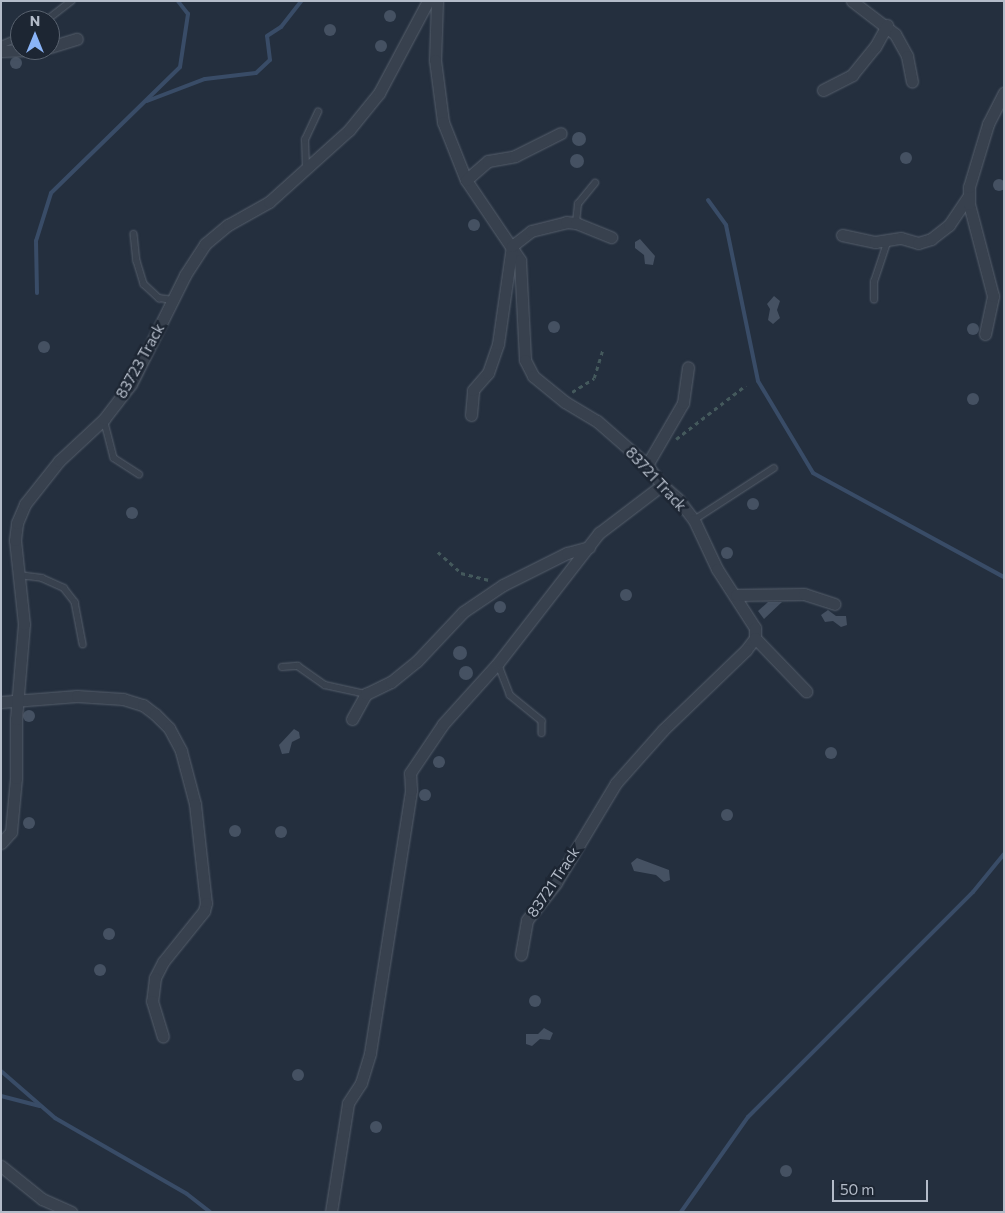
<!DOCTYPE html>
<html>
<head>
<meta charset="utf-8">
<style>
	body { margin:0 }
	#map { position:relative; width:1005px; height:1213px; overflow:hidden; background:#242f3e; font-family:Commissioner,sans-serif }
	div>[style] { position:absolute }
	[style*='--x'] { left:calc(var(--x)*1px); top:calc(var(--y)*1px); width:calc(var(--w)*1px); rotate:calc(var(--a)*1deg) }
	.stream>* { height:4px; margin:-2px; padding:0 2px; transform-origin:2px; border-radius:2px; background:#394c67 }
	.building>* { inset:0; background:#455162 }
	.round { border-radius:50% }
	.path>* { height:2.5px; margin-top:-1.25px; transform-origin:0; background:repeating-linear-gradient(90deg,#44595c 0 4px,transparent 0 8px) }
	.roads { filter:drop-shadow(0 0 1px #565f6c) drop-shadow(0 0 1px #565f6c) }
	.service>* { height:5.5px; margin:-2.75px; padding:0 2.75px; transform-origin:2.75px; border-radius:2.75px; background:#38414e }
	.minor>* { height:11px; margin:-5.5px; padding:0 5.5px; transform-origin:5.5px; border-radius:5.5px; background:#38414e }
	span { translate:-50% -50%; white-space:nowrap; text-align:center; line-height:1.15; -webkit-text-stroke:5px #1d2633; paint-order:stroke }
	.street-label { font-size:15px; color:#b4bcc9 }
	.frame { position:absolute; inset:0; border:2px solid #b4bcc9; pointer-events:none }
	.north { position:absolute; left:10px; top:10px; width:50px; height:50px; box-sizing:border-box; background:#1d2633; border:1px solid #59626f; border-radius:50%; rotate:0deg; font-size:14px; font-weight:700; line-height:20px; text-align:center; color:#b4bcc9 }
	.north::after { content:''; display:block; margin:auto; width:18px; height:22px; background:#8ab4f8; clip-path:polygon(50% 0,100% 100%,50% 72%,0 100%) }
	.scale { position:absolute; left:832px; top:1180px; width:96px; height:22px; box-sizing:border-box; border:2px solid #b4bcc9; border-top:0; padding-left:6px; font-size:15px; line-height:18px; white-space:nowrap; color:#b4bcc9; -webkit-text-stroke:4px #1d2633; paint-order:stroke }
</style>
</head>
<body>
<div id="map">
	<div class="stream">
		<div style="--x:147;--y:101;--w:62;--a:-20.8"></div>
		<div style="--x:205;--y:79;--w:51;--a:-6.7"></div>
		<div style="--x:256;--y:73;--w:19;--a:-43"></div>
		<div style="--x:270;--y:60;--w:24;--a:-97"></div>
		<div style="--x:267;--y:36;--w:17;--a:-33"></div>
		<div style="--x:281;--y:27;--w:33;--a:-52"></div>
		<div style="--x:708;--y:200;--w:31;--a:54"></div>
		<div style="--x:726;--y:225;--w:159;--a:78.4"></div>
		<div style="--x:758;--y:381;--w:107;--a:59.1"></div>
		<div style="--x:813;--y:473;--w:217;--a:28.6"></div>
		<div style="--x:37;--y:293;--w:52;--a:-91.1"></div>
		<div style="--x:36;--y:241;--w:50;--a:-72.6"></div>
		<div style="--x:51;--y:193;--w:180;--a:-44.3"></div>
		<div style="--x:180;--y:67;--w:54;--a:-81.4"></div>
		<div style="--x:188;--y:14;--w:16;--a:-128"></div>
		<div style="--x:1;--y:1071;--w:72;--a:41"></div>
		<div style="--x:55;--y:1118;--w:152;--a:29.9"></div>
		<div style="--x:187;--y:1194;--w:29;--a:38"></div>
		<div style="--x:1;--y:1096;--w:40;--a:14.4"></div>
		<div style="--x:681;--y:1212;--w:116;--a:-54.8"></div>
		<div style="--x:748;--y:1117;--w:318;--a:-45"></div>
		<div style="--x:973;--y:892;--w:49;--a:-50.8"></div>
	</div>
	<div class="building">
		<div class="round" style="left:384px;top:10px;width:12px;height:12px"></div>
		<div class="round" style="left:324px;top:24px;width:12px;height:12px"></div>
		<div class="round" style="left:375px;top:40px;width:12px;height:12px"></div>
		<div class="round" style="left:10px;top:57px;width:12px;height:12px"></div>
		<div class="round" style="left:572px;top:132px;width:14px;height:14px"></div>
		<div class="round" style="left:900px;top:152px;width:12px;height:12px"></div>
		<div class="round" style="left:570px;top:154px;width:14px;height:14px"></div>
		<div class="round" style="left:993px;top:179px;width:12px;height:12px"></div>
		<div class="round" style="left:468px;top:219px;width:12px;height:12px"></div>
		<div style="clip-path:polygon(640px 239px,655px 256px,653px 265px,645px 264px,644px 255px,635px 248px,635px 242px)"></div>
		<div style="clip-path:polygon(774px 296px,780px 301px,777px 310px,780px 318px,773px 324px,768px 320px,770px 309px,767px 304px)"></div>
		<div class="round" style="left:548px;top:321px;width:12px;height:12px"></div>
		<div class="round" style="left:967px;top:323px;width:12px;height:12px"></div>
		<div class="round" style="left:38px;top:341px;width:12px;height:12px"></div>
		<div class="round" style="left:967px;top:393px;width:12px;height:12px"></div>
		<div class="round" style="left:747px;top:498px;width:12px;height:12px"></div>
		<div class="round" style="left:126px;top:507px;width:12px;height:12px"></div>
		<div class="round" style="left:721px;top:547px;width:12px;height:12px"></div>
		<div class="round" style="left:620px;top:589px;width:12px;height:12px"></div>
		<div class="round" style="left:494px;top:601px;width:12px;height:12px"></div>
		<div style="clip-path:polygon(768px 602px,782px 602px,764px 619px,758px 611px)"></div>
		<div style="clip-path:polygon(828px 610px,836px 616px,846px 616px,847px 625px,841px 627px,833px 621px,825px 622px,821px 615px)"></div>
		<div class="round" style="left:453px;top:646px;width:14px;height:14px"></div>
		<div class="round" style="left:459px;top:666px;width:14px;height:14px"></div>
		<div class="round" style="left:23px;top:710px;width:12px;height:12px"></div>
		<div style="clip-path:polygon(294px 729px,299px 732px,300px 738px,292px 742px,289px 753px,282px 754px,279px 745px)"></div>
		<div class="round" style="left:825px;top:747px;width:12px;height:12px"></div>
		<div class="round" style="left:433px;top:756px;width:12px;height:12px"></div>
		<div class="round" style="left:419px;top:789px;width:12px;height:12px"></div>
		<div class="round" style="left:721px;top:809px;width:12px;height:12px"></div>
		<div class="round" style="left:23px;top:817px;width:12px;height:12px"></div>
		<div class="round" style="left:229px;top:825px;width:12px;height:12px"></div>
		<div class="round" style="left:275px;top:826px;width:12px;height:12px"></div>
		<div style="clip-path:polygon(637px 858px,669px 870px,670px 880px,664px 882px,656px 875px,634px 871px,631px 863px)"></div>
		<div class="round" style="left:103px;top:928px;width:12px;height:12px"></div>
		<div class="round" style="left:94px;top:964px;width:12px;height:12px"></div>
		<div class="round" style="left:529px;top:995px;width:12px;height:12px"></div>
		<div style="clip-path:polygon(544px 1028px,553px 1033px,550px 1040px,540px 1039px,532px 1046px,526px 1044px,526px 1034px,538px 1034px)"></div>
		<div class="round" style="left:292px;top:1069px;width:12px;height:12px"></div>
		<div class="round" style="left:370px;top:1121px;width:12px;height:12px"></div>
		<div class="round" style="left:780px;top:1165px;width:12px;height:12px"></div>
	</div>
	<div class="path">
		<div style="--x:572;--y:392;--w:26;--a:-32"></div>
		<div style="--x:594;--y:378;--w:31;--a:-73"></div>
		<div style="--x:676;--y:439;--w:88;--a:-37.6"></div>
		<div style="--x:438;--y:552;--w:31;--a:42"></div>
		<div style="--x:461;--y:573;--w:29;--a:14"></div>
	</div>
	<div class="roads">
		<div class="service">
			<div style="--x:47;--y:20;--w:31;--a:-38"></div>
			<div style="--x:1;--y:45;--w:21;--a:-23"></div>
			<div style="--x:306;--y:168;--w:28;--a:-92"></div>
			<div style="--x:305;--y:140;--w:31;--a:-65"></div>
			<div style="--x:576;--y:223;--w:19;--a:-84"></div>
			<div style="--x:578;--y:204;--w:27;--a:-51"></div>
			<div style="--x:134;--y:234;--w:27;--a:84"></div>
			<div style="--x:137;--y:261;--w:24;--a:73"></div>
			<div style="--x:144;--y:284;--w:21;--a:43"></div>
			<div style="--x:159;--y:298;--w:14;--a:8"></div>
			<div style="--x:874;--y:300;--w:18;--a:-90"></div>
			<div style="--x:874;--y:282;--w:44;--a:-71.6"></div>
			<div style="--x:104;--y:419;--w:40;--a:75.6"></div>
			<div style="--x:114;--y:458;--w:30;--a:33"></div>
			<div style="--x:694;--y:520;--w:95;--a:-33"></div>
			<div style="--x:19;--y:575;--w:23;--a:7"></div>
			<div style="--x:42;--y:578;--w:24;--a:24"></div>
			<div style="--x:64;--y:588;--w:18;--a:52"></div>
			<div style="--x:75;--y:602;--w:43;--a:79.2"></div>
			<div style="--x:498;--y:663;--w:34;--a:69"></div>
			<div style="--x:510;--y:695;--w:41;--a:39.1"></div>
			<div style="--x:542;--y:721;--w:12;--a:90"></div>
			<div style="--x:282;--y:667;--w:16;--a:-4"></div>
			<div style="--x:298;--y:666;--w:33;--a:35"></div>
			<div style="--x:325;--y:685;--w:42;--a:12.4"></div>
		</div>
		<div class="minor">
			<div style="--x:437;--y:1;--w:59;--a:91.9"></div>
			<div style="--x:435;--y:60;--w:63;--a:82.6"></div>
			<div style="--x:443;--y:122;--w:62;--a:68.4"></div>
			<div style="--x:466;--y:180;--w:97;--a:56"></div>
			<div style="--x:520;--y:260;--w:100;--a:87.1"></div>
			<div style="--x:525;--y:360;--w:18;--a:63"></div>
			<div style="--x:533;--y:376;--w:41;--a:39.1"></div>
			<div style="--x:565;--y:402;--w:37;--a:31"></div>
			<div style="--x:597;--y:421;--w:67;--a:41.3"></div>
			<div style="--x:647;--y:465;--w:25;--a:53"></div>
			<div style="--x:662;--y:485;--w:21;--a:41"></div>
			<div style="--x:678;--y:499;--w:26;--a:53"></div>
			<div style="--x:694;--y:520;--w:54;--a:64.9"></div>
			<div style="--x:717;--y:569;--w:70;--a:57.2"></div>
			<div style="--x:755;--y:628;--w:10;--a:90"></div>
			<div style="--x:755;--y:638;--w:15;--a:127"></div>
			<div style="--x:746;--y:650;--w:115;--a:136.1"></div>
			<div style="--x:663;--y:730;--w:71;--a:131.6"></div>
			<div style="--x:616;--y:783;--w:117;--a:121"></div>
			<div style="--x:556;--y:883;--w:47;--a:128.1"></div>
			<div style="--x:527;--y:920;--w:35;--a:100"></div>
			<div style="--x:852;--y:1;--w:54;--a:37.5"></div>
			<div style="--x:895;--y:34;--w:25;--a:61"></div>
			<div style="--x:907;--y:56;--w:26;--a:79"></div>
			<div style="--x:50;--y:47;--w:28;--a:-17"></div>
			<div style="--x:1;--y:51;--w:35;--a:-2"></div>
			<div style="--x:823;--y:90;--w:33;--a:-27"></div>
			<div style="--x:852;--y:75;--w:36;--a:-51"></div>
			<div style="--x:875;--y:47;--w:25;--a:-61"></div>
			<div style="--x:466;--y:180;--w:29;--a:-41"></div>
			<div style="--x:488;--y:161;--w:27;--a:-10"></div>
			<div style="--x:515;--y:156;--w:51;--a:-26.6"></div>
			<div style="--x:842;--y:235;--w:34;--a:12"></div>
			<div style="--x:875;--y:242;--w:26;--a:-9"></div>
			<div style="--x:901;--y:238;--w:18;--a:16"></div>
			<div style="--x:918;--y:243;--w:14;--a:-17"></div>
			<div style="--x:931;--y:239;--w:23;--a:-38"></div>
			<div style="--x:949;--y:225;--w:34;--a:-56"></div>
			<div style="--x:985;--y:334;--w:39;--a:-78"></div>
			<div style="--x:993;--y:296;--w:95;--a:-104.6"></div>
			<div style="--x:969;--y:204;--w:17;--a:-90"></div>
			<div style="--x:969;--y:187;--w:66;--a:-73.2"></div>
			<div style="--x:988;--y:124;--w:35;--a:-63"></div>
			<div style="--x:471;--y:415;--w:25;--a:-85"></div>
			<div style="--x:473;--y:390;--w:23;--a:-49"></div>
			<div style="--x:488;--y:373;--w:31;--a:-71"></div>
			<div style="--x:498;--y:344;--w:99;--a:-81.9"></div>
			<div style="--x:512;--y:246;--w:24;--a:-38"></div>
			<div style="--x:531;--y:231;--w:36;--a:-14"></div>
			<div style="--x:566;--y:222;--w:10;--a:6"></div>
			<div style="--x:576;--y:223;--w:38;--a:22"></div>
			<div style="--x:647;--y:465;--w:72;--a:-59.9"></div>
			<div style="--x:683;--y:403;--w:36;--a:-82"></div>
			<div style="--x:736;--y:595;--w:68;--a:-0.8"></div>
			<div style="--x:804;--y:594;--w:32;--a:18"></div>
			<div style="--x:755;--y:638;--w:74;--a:46.1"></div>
			<div style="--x:1;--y:702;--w:76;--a:-4.5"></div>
			<div style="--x:77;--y:696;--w:46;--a:3.7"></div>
			<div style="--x:123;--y:699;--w:21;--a:17"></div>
			<div style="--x:143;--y:705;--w:15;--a:37"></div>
			<div style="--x:155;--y:714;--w:20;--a:45"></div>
			<div style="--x:169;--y:728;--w:26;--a:62"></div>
			<div style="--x:181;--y:751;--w:55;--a:75.2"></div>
			<div style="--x:195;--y:804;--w:100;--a:83.7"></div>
			<div style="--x:206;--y:903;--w:8;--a:104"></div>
			<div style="--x:204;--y:911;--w:65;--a:128.8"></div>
			<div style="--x:163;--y:962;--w:18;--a:117"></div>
			<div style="--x:155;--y:978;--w:23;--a:97"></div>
			<div style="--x:152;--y:1001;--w:37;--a:73"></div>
			<div style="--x:352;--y:719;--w:29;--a:-61"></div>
			<div style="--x:366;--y:694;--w:28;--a:-26"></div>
			<div style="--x:391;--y:682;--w:33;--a:-39"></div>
			<div style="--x:417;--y:661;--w:67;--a:-46.8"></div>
			<div style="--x:463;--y:612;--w:48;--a:-34"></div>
			<div style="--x:503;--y:585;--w:72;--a:-26.6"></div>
			<div style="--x:567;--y:553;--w:23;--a:-15"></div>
			<div style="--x:1;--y:843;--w:15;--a:-48"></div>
			<div style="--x:11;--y:832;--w:54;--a:-84.7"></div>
			<div style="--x:16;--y:778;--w:59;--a:-90"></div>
			<div style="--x:16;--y:719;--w:95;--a:-85.2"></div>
			<div style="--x:24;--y:624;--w:84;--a:-96.1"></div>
			<div style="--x:15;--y:540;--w:17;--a:-83"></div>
			<div style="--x:17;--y:523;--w:21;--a:-67"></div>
			<div style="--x:25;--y:504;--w:55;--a:-51.7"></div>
			<div style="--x:59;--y:461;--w:62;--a:-43"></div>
			<div style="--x:104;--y:419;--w:44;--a:-52.4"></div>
			<div style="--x:131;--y:384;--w:122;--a:-63.6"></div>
			<div style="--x:185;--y:275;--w:37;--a:-57"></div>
			<div style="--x:205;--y:244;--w:30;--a:-40"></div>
			<div style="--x:228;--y:225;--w:47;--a:-29.3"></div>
			<div style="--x:269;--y:202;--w:108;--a:-42"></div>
			<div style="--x:349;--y:130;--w:48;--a:-51"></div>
			<div style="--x:379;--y:93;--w:104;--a:-62"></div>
			<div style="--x:1;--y:1166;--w:53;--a:38.8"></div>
			<div style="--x:42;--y:1199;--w:32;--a:24"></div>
			<div style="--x:331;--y:1212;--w:110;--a:-81.1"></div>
			<div style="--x:348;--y:1103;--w:24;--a:-57"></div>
			<div style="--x:361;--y:1083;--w:31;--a:-73"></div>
			<div style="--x:370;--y:1053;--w:266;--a:-81.1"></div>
			<div style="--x:411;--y:790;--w:17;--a:-93"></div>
			<div style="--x:410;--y:773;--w:59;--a:-56"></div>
			<div style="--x:443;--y:724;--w:82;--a:-48"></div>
			<div style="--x:498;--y:663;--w:165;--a:-52.2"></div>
			<div style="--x:599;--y:533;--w:79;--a:-37.3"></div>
		</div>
	</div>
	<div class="street-label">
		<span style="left:140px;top:361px;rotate:-61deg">83723 Track</span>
		<span style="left:656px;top:479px;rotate:47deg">83721 Track</span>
		<span style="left:553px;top:882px;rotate:-56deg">83721 Track</span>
	</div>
	<div class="frame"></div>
	<div class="north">N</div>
	<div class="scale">50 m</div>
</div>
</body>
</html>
